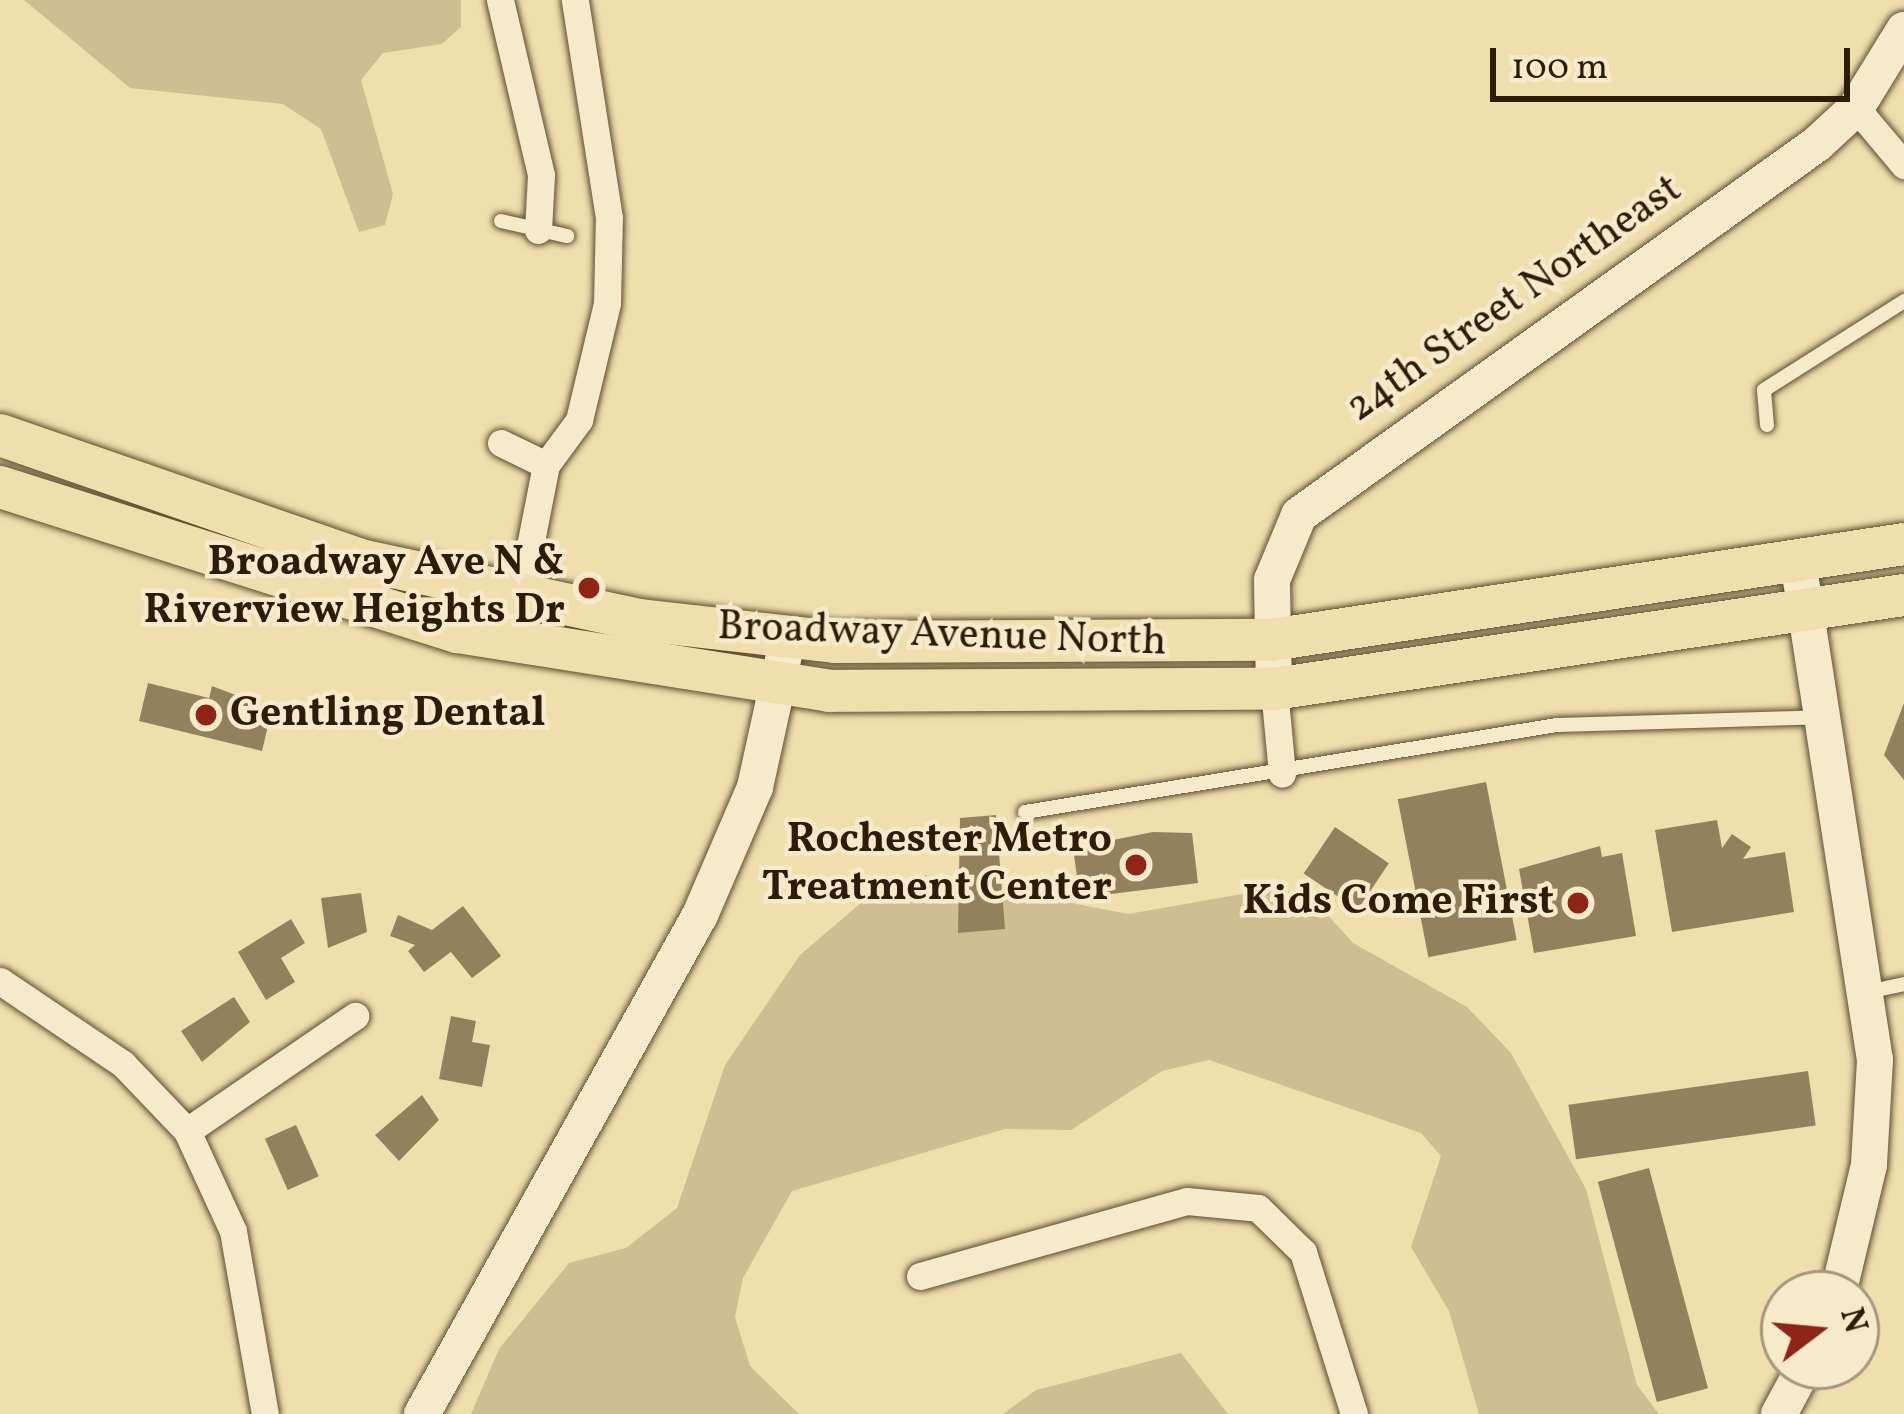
<!DOCTYPE html>
<html>
<head>
<meta charset="utf-8">
<style>
	body { margin:0 }
	#map { position:relative; width:1904px; height:1414px; overflow:hidden; background:#f0dfad; font-family:Vollkorn,serif }
	div>[style] { position:absolute }
	[style*='--x'] { left:calc(var(--x)*1px); top:calc(var(--y)*1px); width:calc(var(--w)*1px); rotate:calc(var(--a)*1deg) }
	.green>* { inset:0; background:#cfbe91 }
	.building>* { inset:0; background:#93815e; transform-origin:0 0 }
	.roads { filter:drop-shadow(0 0 3px #5f4d31) drop-shadow(0 0 3px #5f4d31) }
	.lane>* { height:14px; margin:-7px; padding:0 7px; transform-origin:7px; border-radius:7px; background:#f5eaca }
	.street>* { height:27px; margin:-13.5px; padding:0 13.5px; transform-origin:13.5px; border-radius:13.5px; background:#f5eaca }
	.secondary>* { height:36px; margin:-18px; padding:0 18px; transform-origin:18px; border-radius:18px; background:#f5eaca }
	.primary>* { height:42px; margin:-21px; padding:0 21px; transform-origin:21px; border-radius:21px; background:#f0dfad }
	.dots>* { width:33px; height:33px; translate:-50% -50%; box-sizing:border-box; border:6px solid #f5eaca; border-radius:50% }
	span { translate:-50% -50%; white-space:nowrap; text-align:center; line-height:1.15; -webkit-text-stroke:9px #f5eaca; paint-order:stroke }
	.street-label { font-size:42px; color:#2f1c08 }
	.poi-label { font-size:42px; color:#2f1c08; font-weight:700 }
	.right { translate:-100% -50%; text-align:right }
	.left { translate:0 -50%; text-align:left }
	.north { position:absolute; left:1760px; top:1270px; width:120px; height:120px; box-sizing:border-box; background:#f5eaca; border:3px solid #a6987c; border-radius:50%; rotate:74deg; font-size:33px; font-weight:700; line-height:48px; text-align:center; color:#2f1c08 }
	.north::after { content:''; display:block; margin:auto; width:42px; height:54px; background:#8f2418; clip-path:polygon(50% 0,100% 100%,50% 72%,0 100%) }
	.scale { position:absolute; left:1490px; top:48px; width:360px; height:54px; box-sizing:border-box; border:6px solid #2f1c08; border-top:0; padding-left:15px; font-size:36px; line-height:42px; white-space:nowrap; color:#2f1c08; -webkit-text-stroke:9px #f5eaca; paint-order:stroke }
</style>
</head>
<body>
<div id="map">
	<div class="green">
		<div style="clip-path:polygon(24px 0,461px 0,461px 27px,442px 44px,383px 53px,361px 80px,393px 194px,385px 225px,359px 232px,321px 129px,283px 104px,130px 88px)"></div>
		<div style="clip-path:polygon(927px 875px,1128px 914px,1276px 888px,1315px 901px,1353px 943px,1467px 1007px,1511px 1053px,1586px 1189px,1637px 1385px,1659px 1414px,1479px 1414px,1449px 1311px,1411px 1247px,1441px 1156px,1421px 1133px,1209px 1060px,1162px 1071px,1071px 1130px,1005px 1129px,792px 1191px,743px 1278px,735px 1317px,750px 1366px,799px 1414px,471px 1414px,499px 1349px,569px 1263px,626px 1248px,677px 1208px,725px 1065px,800px 955px,882px 885px)"></div>
		<div style="clip-path:polygon(1181px 1353px,1228px 1414px,1003px 1414px,1036px 1390px)"></div>
	</div>
	<div class="building">
		<div style="clip-path:polygon(148px 683px,209px 698px,212px 686px,272px 709px,262px 751px,139px 721px)"></div>
		<div style="clip-path:polygon(1904px 703px,1904px 780px,1884px 755px)"></div>
		<div style="left:1486px;top:782px;width:161px;height:90px;rotate:79deg"></div>
		<div style="clip-path:polygon(996px 815px,1005px 929px,958px 933px,960px 818px)"></div>
		<div style="clip-path:polygon(1717px 820px,1722px 848px,1732px 834px,1751px 847px,1743px 859px,1785px 852px,1794px 912px,1672px 932px,1655px 830px)"></div>
		<div style="left:1335px;top:827px;width:65px;height:56px;rotate:34deg"></div>
		<div style="clip-path:polygon(1153px 832px,1192px 833px,1198px 883px,1080px 898px,1073px 848px)"></div>
		<div style="clip-path:polygon(1600px 846px,1602px 857px,1622px 853px,1636px 936px,1534px 953px,1519px 869px)"></div>
		<div style="clip-path:polygon(361px 893px,367px 932px,328px 948px,321px 898px)"></div>
		<div style="clip-path:polygon(463px 906px,501px 956px,472px 978px,451px 952px,424px 972px,408px 951px,415px 945px,390px 936px,398px 915px,432px 930px)"></div>
		<div style="clip-path:polygon(291px 919px,305px 943px,281px 958px,295px 982px,266px 1000px,238px 952px)"></div>
		<div style="clip-path:polygon(234px 997px,250px 1022px,202px 1062px,181px 1031px)"></div>
		<div style="clip-path:polygon(451px 1016px,476px 1021px,472px 1042px,490px 1045px,482px 1087px,439px 1079px)"></div>
		<div style="left:1808px;top:1071px;width:55px;height:242px;rotate:82deg"></div>
		<div style="clip-path:polygon(422px 1095px,439px 1120px,399px 1161px,375px 1135px)"></div>
		<div style="left:296px;top:1125px;width:56px;height:34px;rotate:66deg"></div>
		<div style="left:1649px;top:1168px;width:228px;height:53px;rotate:75deg"></div>
	</div>
	<div class="roads">
		<div class="lane">
			<div style="--x:501;--y:221;--w:68;--a:12.8"></div>
			<div style="--x:1767;--y:425;--w:35;--a:-95"></div>
			<div style="--x:1764;--y:390;--w:166;--a:-32.4"></div>
			<div style="--x:1025;--y:812;--w:539;--a:-9.29"></div>
			<div style="--x:1557;--y:725;--w:265;--a:-1.7"></div>
			<div style="--x:1867;--y:992;--w:38;--a:-12"></div>
		</div>
		<div class="street">
			<div style="--x:500;--y:0;--w:180;--a:76.8"></div>
			<div style="--x:541;--y:175;--w:55;--a:93.1"></div>
			<div style="--x:1856;--y:108;--w:75;--a:49.9"></div>
			<div style="--x:501;--y:443;--w:50;--a:26.1"></div>
			<div style="--x:511;--y:643;--w:181;--a:-78.9"></div>
			<div style="--x:546;--y:465;--w:56;--a:-53.7"></div>
			<div style="--x:579;--y:420;--w:120;--a:-76.5"></div>
			<div style="--x:607;--y:303;--w:85;--a:-88.7"></div>
			<div style="--x:609;--y:218;--w:221;--a:-98.9"></div>
			<div style="--x:1274;--y:689;--w:85;--a:84.6"></div>
			<div style="--x:0;--y:981;--w:148;--a:34"></div>
			<div style="--x:123;--y:1064;--w:93;--a:46.3"></div>
			<div style="--x:187;--y:1131;--w:110;--a:65.3"></div>
			<div style="--x:233;--y:1231;--w:186;--a:80.1"></div>
			<div style="--x:187;--y:1131;--w:204;--a:-34.4"></div>
			<div style="--x:920;--y:1276;--w:277;--a:-15.7"></div>
			<div style="--x:1187;--y:1201;--w:71;--a:5.6"></div>
			<div style="--x:1258;--y:1208;--w:63;--a:44.4"></div>
			<div style="--x:1303;--y:1252;--w:170;--a:72.5"></div>
		</div>
		<div class="secondary">
			<div style="--x:1798;--y:561;--w:505;--a:81.23"></div>
			<div style="--x:1875;--y:1060;--w:105;--a:93.3"></div>
			<div style="--x:1869;--y:1165;--w:133;--a:103.5"></div>
			<div style="--x:1274;--y:689;--w:109;--a:-91.1"></div>
			<div style="--x:1272;--y:580;--w:70;--a:-67.4"></div>
			<div style="--x:1299;--y:515;--w:637;--a:-35.61"></div>
			<div style="--x:1817;--y:144;--w:53;--a:-42.7"></div>
			<div style="--x:1856;--y:108;--w:92;--a:-58.4"></div>
			<div style="--x:422;--y:1414;--w:571;--a:-60.88"></div>
			<div style="--x:700;--y:915;--w:139;--a:-66.7"></div>
			<div style="--x:755;--y:787;--w:154;--a:-77.6"></div>
			<div style="--x:1779;--y:1414;--w:55;--a:-61.6"></div>
		</div>
		<div class="primary">
			<div style="--x:0;--y:435;--w:381;--a:19.1"></div>
			<div style="--x:360;--y:560;--w:286;--a:12.1"></div>
			<div style="--x:640;--y:620;--w:196;--a:6.4"></div>
			<div style="--x:835;--y:642;--w:436;--a:-0.3"></div>
			<div style="--x:1271;--y:640;--w:640;--a:-8.62"></div>
			<div style="--x:0;--y:487;--w:480;--a:17.6"></div>
			<div style="--x:458;--y:632;--w:376;--a:9"></div>
			<div style="--x:829;--y:691;--w:445;--a:-0.3"></div>
			<div style="--x:1274;--y:689;--w:637;--a:-8.49"></div>
		</div>
	</div>
	<div class="dots">
		<div style="left:589px;top:588px;background:#8f2418"></div>
		<div style="left:206px;top:715px;background:#8f2418"></div>
		<div style="left:1136px;top:865px;background:#8f2418"></div>
		<div style="left:1578px;top:903px;background:#8f2418"></div>
	</div>
	<div class="street-label">
		<span style="left:1515px;top:300px;rotate:-35deg">24th Street Northeast</span>
		<span style="left:942px;top:636px;rotate:2deg">Broadway Avenue North</span>
	</div>
	<div class="poi-label">
		<span class="right" style="left:565px;top:588px">Broadway Ave N &amp;<br>Riverview Heights Dr</span>
		<span class="left" style="left:230px;top:715px">Gentling Dental</span>
		<span class="right" style="left:1112px;top:865px">Rochester Metro<br>Treatment Center</span>
		<span class="right" style="left:1554px;top:903px">Kids Come First</span>
	</div>
	<div class="north">N</div>
	<div class="scale">100 m</div>
</div>
</body>
</html>
